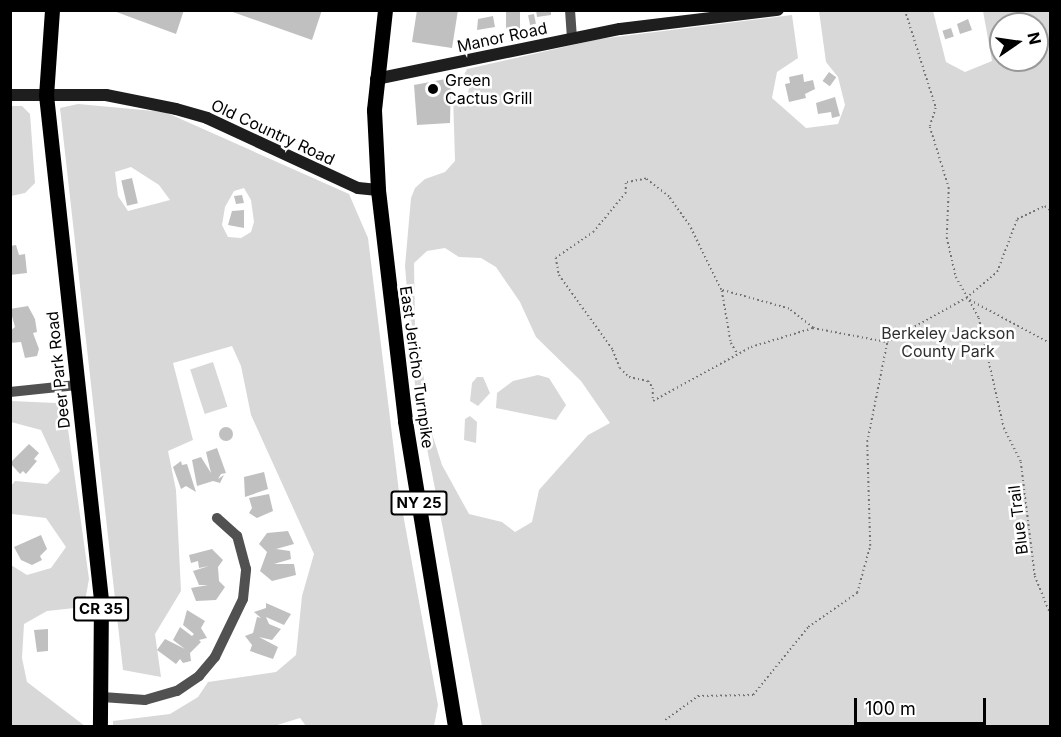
<!DOCTYPE html>
<html>
<head>
<meta charset="utf-8">
<style>
	body { margin:0 }
	#map { position:relative; width:1061px; height:737px; overflow:hidden; background:#fff; font-family:Inter,sans-serif }
	div>[style] { position:absolute }
	[style*='--x'] { left:calc(var(--x)*1px); top:calc(var(--y)*1px); width:calc(var(--w)*1px); rotate:calc(var(--a)*1deg) }
	.green>* { inset:0; background:#d8d8d8; transform-origin:0 0 }
	.building>* { inset:0; background:#c0c0c0; transform-origin:0 0 }
	.round { border-radius:50% }
	.path>* { height:1.5px; margin-top:-0.75px; transform-origin:0; background:repeating-linear-gradient(90deg,#737373 0 1.5px,transparent 0 4.5px) }
	.street>* { height:10px; margin:-5px; padding:0 5px; transform-origin:5px; border-radius:5px; background:#515151 }
	.secondary>* { height:12px; margin:-6px; padding:0 6px; transform-origin:6px; border-radius:6px; background:#1e1e1e }
	.primary>* { height:15px; margin:-7.5px; padding:0 7.5px; transform-origin:7.5px; border-radius:7.5px; background:#000 }
	.dots>* { width:16px; height:16px; translate:-50% -50%; box-sizing:border-box; border:3px solid #fff; border-radius:50% }
	span { translate:-50% -50%; white-space:nowrap; text-align:center; line-height:1.15; -webkit-text-stroke:5px #fff; paint-order:stroke }
	.shield-label span { padding:2px 4px; background:#fff; border:2px solid; border-radius:4px; -webkit-text-stroke-width:0 }
	.shield-label { font-size:15px; color:#000; font-weight:700 }
	.street-label { font-size:16px; color:#000 }
	.poi-label { font-size:16px; color:#000 }
	.left { translate:0 -50%; text-align:left }
	.park-label { font-size:16px; color:#2f2f2f }
	.frame { position:absolute; inset:0; border:12px solid #000; pointer-events:none }
	.north { position:absolute; left:989px; top:12px; width:60px; height:60px; box-sizing:border-box; background:#fff; border:2px solid #999; border-radius:50%; rotate:77deg; font-size:16px; font-weight:700; line-height:24px; text-align:center; color:#000 }
	.north::after { content:''; display:block; margin:auto; width:21px; height:27px; background:#000; clip-path:polygon(50% 0,100% 100%,50% 72%,0 100%) }
	.scale { position:absolute; left:854px; top:698px; width:132px; height:27px; box-sizing:border-box; border:3px solid #000; border-top:0; padding-left:8px; font-size:18px; line-height:21px; white-space:nowrap; color:#000; -webkit-text-stroke:4px #fff; paint-order:stroke }
</style>
</head>
<body>
<div id="map">
	<div class="green">
		<div style="clip-path:polygon(evenodd,819px 11px,933px 11px,946px 62px,965px 72px,992px 61px,983px 11px,1050px 11px,1050px 726px,482px 726px,421px 418px,427px 418px,442px 465px,469px 514px,502px 522px,515px 532px,532px 522px,539px 490px,588px 435px,610px 423px,581px 381px,536px 337px,520px 302px,496px 267px,481px 258px,459px 257px,445px 248px,427px 251px,414px 263px,415px 326px,425px 385px,415px 386px,405px 266px,411px 198px,415px 188px,425px 179px,445px 172px,455px 161px,453px 94px,468px 96px,469px 86px,464px 85px,463px 77px,467px 69px,599px 39px,792px 15px,798px 58px,777px 72px,772px 98px,806px 128px,838px 124px,845px 105px,838px 77px,826px 62px,819px 11px,1001px 24px,1037px 24px,1037px 60px,1001px 60px,1001px 24px)"></div>
		<div style="clip-path:polygon(evenodd,78px 104px,165px 112px,349px 194px,368px 238px,399px 492px,438px 705px,434px 726px,306px 726px,300px 718px,274px 726px,113px 726px,113px 721px,170px 714px,198px 697px,208px 682px,276px 672px,296px 655px,302px 596px,314px 554px,251px 415px,241px 366px,232px 346px,173px 363px,193px 440px,168px 451px,176px 490px,181px 591px,155px 634px,161px 677px,123px 670px,60px 108px,78px 104px,131px 167px,159px 185px,170px 200px,128px 211px,118px 196px,115px 172px,131px 167px,78px 104px,244px 188px,251px 200px,254px 222px,251px 232px,241px 238px,228px 237px,222px 225px,225px 207px,234px 191px,244px 188px)"></div>
		<div style="clip-path:polygon(10px 106px,22px 106px,30px 114px,35px 183px,25px 193px,11px 196px)"></div>
		<div style="left:213px;top:362px;width:47px;height:24px;rotate:72deg"></div>
		<div style="clip-path:polygon(538px 375px,549px 378px,566px 405px,556px 420px,496px 408px,497px 393px,513px 381px)"></div>
		<div style="clip-path:polygon(477px 377px,483px 377px,490px 393px,478px 406px,470px 401px,472px 383px)"></div>
		<div style="clip-path:polygon(11px 401px,56px 403px,67px 422px,89px 579px,84px 607px,47px 611px,24px 624px,22px 658px,27px 682px,85px 726px,11px 726px,11px 565px,27px 575px,51px 568px,66px 547px,46px 518px,12px 514px,11px 510px,11px 486px,15px 481px,47px 484px,60px 471px,41px 430px,11px 422px)"></div>
		<div style="clip-path:polygon(470px 416px,477px 422px,476px 443px,464px 440px,465px 419px)"></div>
	</div>
	<div class="building">
		<div style="clip-path:polygon(111px 10px,184px 10px,176px 34px)"></div>
		<div style="clip-path:polygon(227px 10px,322px 10px,312px 40px)"></div>
		<div style="clip-path:polygon(417px 10px,458px 10px,452px 48px,412px 42px)"></div>
		<div style="left:506px;top:10px;width:14px;height:19px"></div>
		<div style="clip-path:polygon(536px 10px,551px 10px,551px 15px,537px 17px)"></div>
		<div style="left:534px;top:14px;width:10px;height:6px;rotate:79deg"></div>
		<div style="clip-path:polygon(493px 16px,495px 27px,477px 30px,478px 19px)"></div>
		<div style="clip-path:polygon(968px 19px,972px 30px,960px 34px,957px 24px)"></div>
		<div style="left:951px;top:28px;width:9px;height:9px;rotate:72deg"></div>
		<div style="left:829px;top:72px;width:9px;height:11px;rotate:36deg"></div>
		<div style="clip-path:polygon(803px 74px,804px 82px,813px 80px,815px 89px,805px 94px,806px 98px,789px 102px,785px 84px,790px 83px,789px 77px)"></div>
		<div style="clip-path:polygon(451px 78px,450px 123px,417px 125px,414px 85px)"></div>
		<div style="clip-path:polygon(835px 97px,840px 116px,832px 118px,831px 112px,818px 114px,816px 103px)"></div>
		<div style="left:132px;top:178px;width:26px;height:11px;rotate:77deg"></div>
		<div style="clip-path:polygon(242px 195px,244px 203px,236px 204px,234px 196px)"></div>
		<div style="clip-path:polygon(244px 210px,244px 228px,228px 225px,232px 211px)"></div>
		<div style="clip-path:polygon(16px 245px,19px 255px,25px 254px,27px 273px,10px 275px,10px 246px)"></div>
		<div style="clip-path:polygon(28px 306px,35px 319px,37px 332px,33px 333px,39px 349px,37px 356px,25px 358px,21px 342px,10px 343px,10px 331px,15px 327px,10px 309px)"></div>
		<div class="round" style="left:219px;top:427px;width:14px;height:14px"></div>
		<div style="clip-path:polygon(29px 444px,39px 453px,34px 459px,37px 461px,26px 474px,23px 471px,20px 474px,10px 463px)"></div>
		<div style="clip-path:polygon(217px 448px,226px 473px,221px 474px,218px 479px,224px 475px,220px 483px,213px 481px,197px 486px,192px 460px,201px 457px,211px 473px,206px 452px)"></div>
		<div style="clip-path:polygon(181px 461px,182px 465px,187px 464px,196px 492px,186px 486px,181px 489px,173px 467px)"></div>
		<div style="clip-path:polygon(264px 472px,268px 489px,245px 497px,244px 477px)"></div>
		<div style="clip-path:polygon(269px 494px,273px 511px,257px 518px,249px 513px,252px 508px,249px 498px)"></div>
		<div style="clip-path:polygon(288px 531px,294px 544px,276px 549px,290px 551px,291px 559px,274px 564px,294px 564px,296px 575px,272px 581px,260px 571px,267px 552px,259px 544px,267px 533px)"></div>
		<div style="clip-path:polygon(41px 535px,47px 549px,40px 556px,42px 560px,32px 565px,21px 560px,14px 547px)"></div>
		<div style="clip-path:polygon(212px 549px,223px 560px,218px 567px,219px 581px,225px 587px,216px 600px,196px 601px,191px 588px,208px 585px,199px 585px,193px 571px,209px 566px,199px 568px,198px 561px,191px 563px,189px 555px)"></div>
		<div style="clip-path:polygon(266px 603px,291px 614px,284px 625px,266px 617px,269px 624px,281px 629px,272px 640px,259px 637px,278px 647px,273px 659px,250px 651px,252px 645px,245px 636px,253px 633px,257px 617px,261px 618px,254px 612px,266px 608px)"></div>
		<div style="clip-path:polygon(187px 610px,205px 621px,201px 628px,207px 638px,199px 640px,201px 642px,190px 653px,191px 661px,183px 663px,180px 659px,176px 664px,157px 650px,165px 639px,185px 649px,173px 640px,180px 627px,192px 636px,194px 634px,183px 625px)"></div>
		<div style="clip-path:polygon(48px 629px,48px 651px,37px 652px,34px 630px)"></div>
	</div>
	<div class="path">
		<div style="--x:905;--y:10;--w:103;--a:72.4"></div>
		<div style="--x:936;--y:108;--w:20;--a:108"></div>
		<div style="--x:930;--y:127;--w:64;--a:72.7"></div>
		<div style="--x:949;--y:188;--w:50;--a:92.3"></div>
		<div style="--x:947;--y:238;--w:40;--a:77"></div>
		<div style="--x:956;--y:277;--w:47;--a:60.7"></div>
		<div style="--x:979;--y:318;--w:113;--a:77.2"></div>
		<div style="--x:1004;--y:428;--w:38;--a:63"></div>
		<div style="--x:1021;--y:462;--w:115;--a:83"></div>
		<div style="--x:1035;--y:576;--w:40;--a:68"></div>
		<div style="--x:722;--y:291;--w:53;--a:80.2"></div>
		<div style="--x:731;--y:343;--w:12;--a:59"></div>
		<div style="--x:966;--y:298;--w:95;--a:28.2"></div>
		<div style="--x:813;--y:328;--w:31;--a:-142"></div>
		<div style="--x:789;--y:309;--w:71;--a:-164.4"></div>
		<div style="--x:721;--y:290;--w:72;--a:-116.2"></div>
		<div style="--x:689;--y:225;--w:34;--a:-126"></div>
		<div style="--x:669;--y:197;--w:29;--a:-142"></div>
		<div style="--x:646;--y:179;--w:20;--a:169"></div>
		<div style="--x:626;--y:183;--w:10;--a:90"></div>
		<div style="--x:626;--y:193;--w:50;--a:129.4"></div>
		<div style="--x:594;--y:232;--w:46;--a:145.6"></div>
		<div style="--x:556;--y:258;--w:17;--a:80"></div>
		<div style="--x:559;--y:275;--w:92;--a:54.2"></div>
		<div style="--x:613;--y:350;--w:19;--a:69"></div>
		<div style="--x:620;--y:368;--w:13;--a:45"></div>
		<div style="--x:629;--y:377;--w:19;--a:12"></div>
		<div style="--x:648;--y:381;--w:9;--a:54"></div>
		<div style="--x:653;--y:388;--w:13;--a:90"></div>
		<div style="--x:653;--y:401;--w:112;--a:-28.9"></div>
		<div style="--x:751;--y:347;--w:65;--a:-17"></div>
		<div style="--x:813;--y:328;--w:75;--a:10.7"></div>
		<div style="--x:887;--y:342;--w:90;--a:-29.1"></div>
		<div style="--x:966;--y:298;--w:40;--a:-40"></div>
		<div style="--x:997;--y:272;--w:57;--a:-69.3"></div>
		<div style="--x:1017;--y:219;--w:31;--a:-25"></div>
		<div style="--x:1045;--y:206;--w:6;--a:39"></div>
		<div style="--x:665;--y:720;--w:41;--a:-36"></div>
		<div style="--x:698;--y:696;--w:55;--a:-1"></div>
		<div style="--x:753;--y:695;--w:87;--a:-51"></div>
		<div style="--x:808;--y:627;--w:60;--a:-34.8"></div>
		<div style="--x:857;--y:593;--w:49;--a:-74.5"></div>
		<div style="--x:870;--y:546;--w:104;--a:-91.7"></div>
		<div style="--x:867;--y:442;--w:101;--a:-78.6"></div>
	</div>
	<div class="street">
		<div style="--x:570;--y:10;--w:28;--a:86"></div>
		<div style="--x:10;--y:392;--w:67;--a:-6"></div>
		<div style="--x:102;--y:697;--w:43;--a:4"></div>
		<div style="--x:145;--y:700;--w:33;--a:-16"></div>
		<div style="--x:177;--y:691;--w:27;--a:-34"></div>
		<div style="--x:199;--y:676;--w:25;--a:-50"></div>
		<div style="--x:215;--y:657;--w:64;--a:-64.2"></div>
		<div style="--x:243;--y:599;--w:30;--a:-84"></div>
		<div style="--x:246;--y:569;--w:34;--a:-105"></div>
		<div style="--x:237;--y:536;--w:27;--a:-138"></div>
	</div>
	<div class="secondary">
		<div style="--x:376;--y:79;--w:249;--a:-11.6"></div>
		<div style="--x:620;--y:29;--w:159;--a:-6.9"></div>
		<div style="--x:10;--y:95;--w:96;--a:0"></div>
		<div style="--x:106;--y:95;--w:71;--a:11.3"></div>
		<div style="--x:176;--y:109;--w:32;--a:16"></div>
		<div style="--x:207;--y:118;--w:166;--a:24.9"></div>
		<div style="--x:358;--y:188;--w:20;--a:6"></div>
	</div>
	<div class="primary">
		<div style="--x:52;--y:10;--w:85;--a:94"></div>
		<div style="--x:46;--y:95;--w:508;--a:83.78"></div>
		<div style="--x:101;--y:600;--w:126;--a:90.5"></div>
		<div style="--x:385;--y:10;--w:101;--a:96.3"></div>
		<div style="--x:374;--y:110;--w:80;--a:87.1"></div>
		<div style="--x:378;--y:190;--w:233;--a:83.3"></div>
		<div style="--x:405;--y:421;--w:309;--a:80.7"></div>
	</div>
	<div class="dots">
		<div style="left:433px;top:89px;background:#000"></div>
	</div>
	<div class="shield-label">
		<span style="left:419px;top:503px">NY 25</span>
		<span style="left:101px;top:609px">CR 35</span>
	</div>
	<div class="street-label">
		<span style="left:502px;top:37px;rotate:-12deg">Manor Road</span>
		<span style="left:273px;top:132px;rotate:25deg">Old Country Road</span>
		<span style="left:417px;top:367px;rotate:82deg">East Jericho Turnpike</span>
		<span style="left:58px;top:370px;rotate:-96deg">Deer Park Road</span>
		<span style="left:1018px;top:520px;rotate:-97deg">Blue Trail</span>
	</div>
	<div class="poi-label">
		<span class="left" style="left:445px;top:89px">Green<br>Cactus Grill</span>
	</div>
	<div class="park-label">
		<span style="left:948px;top:342px">Berkeley Jackson<br>County Park</span>
	</div>
	<div class="frame"></div>
	<div class="north">N</div>
	<div class="scale">100 m</div>
</div>
</body>
</html>
